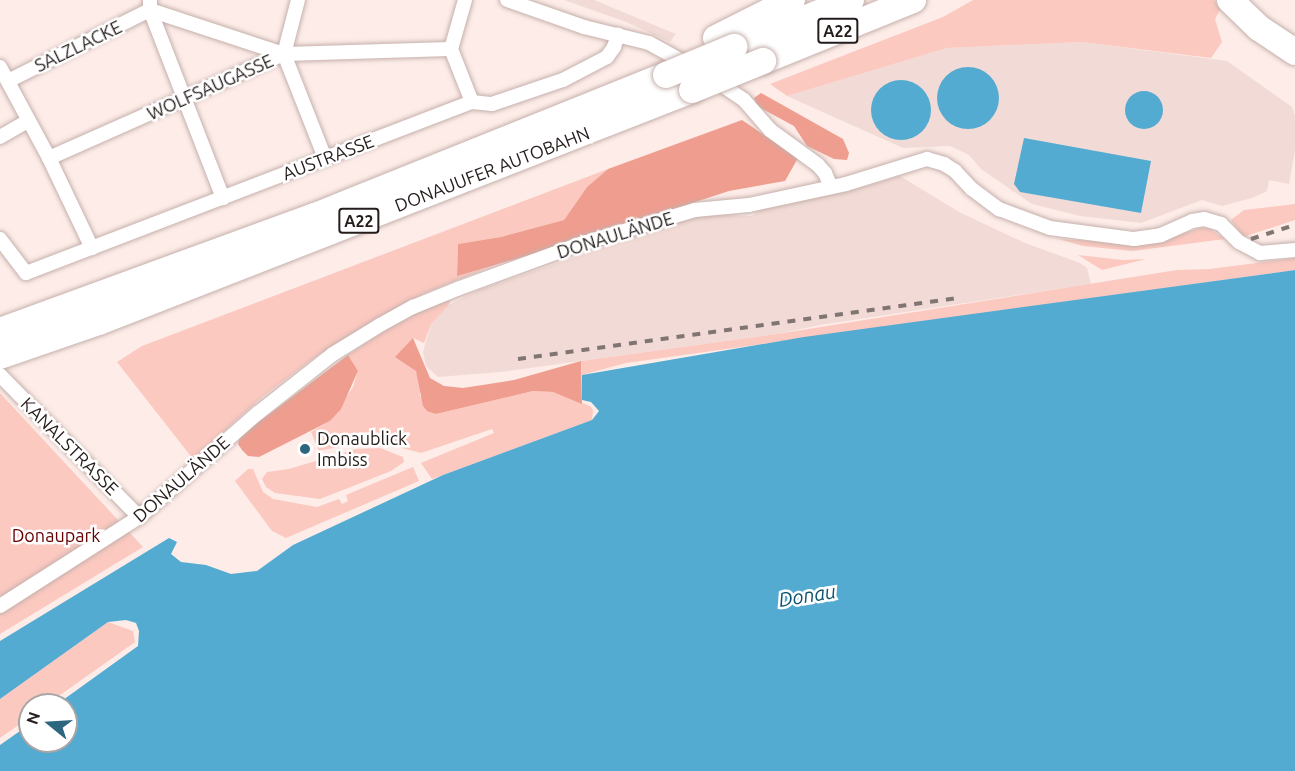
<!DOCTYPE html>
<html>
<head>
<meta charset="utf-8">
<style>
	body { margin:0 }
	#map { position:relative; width:1295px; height:771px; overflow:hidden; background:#fdece8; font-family:Ubuntu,sans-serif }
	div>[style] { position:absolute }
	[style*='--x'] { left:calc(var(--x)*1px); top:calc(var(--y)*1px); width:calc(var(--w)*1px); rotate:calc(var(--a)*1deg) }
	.built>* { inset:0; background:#f2dbd6 }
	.green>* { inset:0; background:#fbc9c0 }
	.forest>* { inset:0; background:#ef9d8f }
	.water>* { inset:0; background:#54abd2 }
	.round { border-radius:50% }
	.roads { filter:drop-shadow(0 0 2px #c5b0ac) drop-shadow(0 0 2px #c5b0ac) }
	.minor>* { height:14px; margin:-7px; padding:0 7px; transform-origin:7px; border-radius:7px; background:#fff }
	.motorway>* { height:26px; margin:-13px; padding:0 13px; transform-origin:13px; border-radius:13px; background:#fff }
	.rail>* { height:4px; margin-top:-2px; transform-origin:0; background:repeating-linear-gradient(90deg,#817573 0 8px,transparent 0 16px) }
	.bridges { filter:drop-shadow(0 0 2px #c5b0ac) drop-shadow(0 0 2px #c5b0ac) }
	.motorway-bridge>* { height:26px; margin:-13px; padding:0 13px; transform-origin:13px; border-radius:13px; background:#fff }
	.dots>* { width:16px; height:16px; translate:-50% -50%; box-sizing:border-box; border:3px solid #fff; border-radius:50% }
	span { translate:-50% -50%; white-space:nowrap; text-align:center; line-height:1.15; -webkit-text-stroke:5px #fff; paint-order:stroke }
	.shield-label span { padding:2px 4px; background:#fff; border:2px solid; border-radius:4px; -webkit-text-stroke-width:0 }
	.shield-label { font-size:16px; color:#251d1c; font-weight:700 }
	.street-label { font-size:18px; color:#251d1c }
	.poi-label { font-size:18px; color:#251d1c }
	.left { translate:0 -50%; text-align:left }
	.park-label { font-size:18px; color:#650000 }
	.water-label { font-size:20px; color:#0c546f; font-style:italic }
	.north { position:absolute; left:18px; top:693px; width:60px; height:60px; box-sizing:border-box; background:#fff; border:2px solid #a8a5a4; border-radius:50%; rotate:288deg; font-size:16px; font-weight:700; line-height:24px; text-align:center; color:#251d1c }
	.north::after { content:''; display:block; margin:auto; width:21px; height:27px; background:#2d667f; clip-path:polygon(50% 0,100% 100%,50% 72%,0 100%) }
</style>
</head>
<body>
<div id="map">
	<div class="built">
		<div style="clip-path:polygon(564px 0,594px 0,676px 34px,670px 42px,626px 22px)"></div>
		<div style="clip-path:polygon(1082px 42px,1227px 61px,1292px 107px,1295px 116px,1295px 150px,1289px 184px,1269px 180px,1267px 191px,1252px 198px,1222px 206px,1202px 200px,1141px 223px,1080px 216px,1032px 204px,981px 169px,969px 155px,950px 146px,903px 148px,787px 96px,947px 48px)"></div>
		<div style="clip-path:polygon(900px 176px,959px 212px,1025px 243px,1080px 263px,1087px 268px,1091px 284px,820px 325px,777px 334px,501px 372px,438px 377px,426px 366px,423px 352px,431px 324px,449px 305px,479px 290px,702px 214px,752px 216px,764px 206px,870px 185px)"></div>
	</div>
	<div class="green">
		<div style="clip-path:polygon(973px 0,1214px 0,1221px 8px,1215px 19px,1222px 42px,1211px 58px,1082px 42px,947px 48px,787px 96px,770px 84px,943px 17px)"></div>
		<div style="clip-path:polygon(608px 169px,587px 187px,564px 220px,501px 237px,458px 244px,457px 275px,510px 259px,425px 293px,318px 355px,262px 397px,193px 459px,117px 362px,142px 346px)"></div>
		<div style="clip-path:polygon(1295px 204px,1295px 220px,1243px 237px,1231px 220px,1244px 210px)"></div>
		<div style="clip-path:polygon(1200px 228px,1208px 228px,1225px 239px,1132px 251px,1083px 246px,1058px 239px,1152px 244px)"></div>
		<div style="clip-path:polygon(1078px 255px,1123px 260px,1146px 259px,1102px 270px)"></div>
		<div style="clip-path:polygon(1295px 258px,1295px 270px,626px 363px,582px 375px,581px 361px,777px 334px,1177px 270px,1210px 269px)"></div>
		<div style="clip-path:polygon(450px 298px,449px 305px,431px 324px,424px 343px,413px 338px,408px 364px,416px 371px,420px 384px,420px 396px,436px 414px,533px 391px,553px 392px,590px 406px,593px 410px,592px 420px,432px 479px,421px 463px,494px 433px,492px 429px,421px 453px,371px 440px,319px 451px,311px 432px,330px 421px,353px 387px,358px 371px,348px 355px,409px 314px)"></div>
		<div style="clip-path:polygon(0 393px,143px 547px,0 634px)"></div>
		<div style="clip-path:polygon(380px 448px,403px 457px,404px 462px,391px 471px,320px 499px,275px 493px,266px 487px,262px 479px,267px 472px,289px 469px,356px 449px)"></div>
		<div style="clip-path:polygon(413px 467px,419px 481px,286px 538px,272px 531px,235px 481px,248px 469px,253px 469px,263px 492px,273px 499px,317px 507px,339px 499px,342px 504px,348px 501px,346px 495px)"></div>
		<div style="clip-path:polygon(108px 622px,133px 631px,135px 642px,46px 705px,30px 705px,30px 717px,0 738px,0 699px)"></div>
	</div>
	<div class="forest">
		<div style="clip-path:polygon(761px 93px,843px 139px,849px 153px,847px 160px,834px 159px,807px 146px,794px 126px,757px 106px,754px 98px)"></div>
		<div style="clip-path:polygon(742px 120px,798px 158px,785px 181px,729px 191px,567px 244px,457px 276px,458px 244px,501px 237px,564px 220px,587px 187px,608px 169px)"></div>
		<div style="clip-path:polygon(413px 338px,430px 378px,444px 386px,463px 388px,514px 380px,581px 361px,582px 404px,553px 392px,533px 391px,436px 414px,427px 411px,423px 406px,416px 371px,395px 357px)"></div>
		<div style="clip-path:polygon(348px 355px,358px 371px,341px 409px,330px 421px,259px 457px,248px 456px,242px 450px,238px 444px,240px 436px)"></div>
	</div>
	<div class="water">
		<div class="round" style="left:937px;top:67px;width:62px;height:62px"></div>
		<div class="round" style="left:871px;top:80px;width:60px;height:60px"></div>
		<div class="round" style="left:1125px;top:91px;width:38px;height:38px"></div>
		<div style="clip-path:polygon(1024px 138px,1151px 161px,1141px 213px,1020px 192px,1014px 184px)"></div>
		<div style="clip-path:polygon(1295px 270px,1295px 771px,0 771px,0 745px,30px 724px,30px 741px,66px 741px,66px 705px,56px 705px,138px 646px,139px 631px,136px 623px,126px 620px,108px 622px,0 699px,0 641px,169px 538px,177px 542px,171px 554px,181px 562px,206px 565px,231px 574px,257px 571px,293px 545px,443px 475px,592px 420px,599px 411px,591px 402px,582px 400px,582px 375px,804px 337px)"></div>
	</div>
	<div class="roads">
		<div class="minor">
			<div style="--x:150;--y:0;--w:10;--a:90"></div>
			<div style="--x:150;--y:10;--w:202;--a:68.8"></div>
			<div style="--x:298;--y:0;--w:56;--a:104.5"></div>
			<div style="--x:284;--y:54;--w:112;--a:68.5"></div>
			<div style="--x:465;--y:0;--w:51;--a:105.9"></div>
			<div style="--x:451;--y:49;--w:57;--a:68.4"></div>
			<div style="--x:507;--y:0;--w:82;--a:19.3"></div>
			<div style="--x:584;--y:27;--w:67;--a:13.8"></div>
			<div style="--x:649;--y:43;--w:48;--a:28.7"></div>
			<div style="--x:0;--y:67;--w:103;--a:61.7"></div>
			<div style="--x:49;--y:158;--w:100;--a:64.5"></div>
			<div style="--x:713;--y:79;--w:37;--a:34"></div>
			<div style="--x:744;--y:100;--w:40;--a:49"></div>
			<div style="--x:770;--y:130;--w:59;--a:36.1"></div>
			<div style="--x:818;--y:165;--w:11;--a:49"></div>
			<div style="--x:825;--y:173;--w:15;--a:67"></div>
			<div style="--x:8;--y:81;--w:159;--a:-26.6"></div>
			<div style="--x:150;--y:10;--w:141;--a:18.2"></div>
			<div style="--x:0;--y:137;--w:32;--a:-30"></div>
			<div style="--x:49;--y:158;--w:257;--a:-23.9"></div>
			<div style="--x:284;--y:54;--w:167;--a:-1.7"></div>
			<div style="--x:0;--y:239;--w:43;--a:52.6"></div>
			<div style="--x:26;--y:273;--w:478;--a:-21"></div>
			<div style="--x:472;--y:102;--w:20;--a:6"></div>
			<div style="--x:492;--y:104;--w:75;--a:-18.7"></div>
			<div style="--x:563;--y:80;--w:50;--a:-27.6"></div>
			<div style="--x:607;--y:57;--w:12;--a:-55"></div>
			<div style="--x:614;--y:47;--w:13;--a:-72"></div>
			<div style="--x:0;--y:375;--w:199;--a:45.6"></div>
			<div style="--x:0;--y:606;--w:165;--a:-32.6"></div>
			<div style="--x:139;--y:517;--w:158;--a:-41.2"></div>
			<div style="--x:258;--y:413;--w:95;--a:-38.2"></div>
			<div style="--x:333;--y:354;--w:55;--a:-31.7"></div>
			<div style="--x:380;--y:325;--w:38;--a:-29"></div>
			<div style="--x:413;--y:307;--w:48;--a:-22.2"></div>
			<div style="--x:457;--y:289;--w:128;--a:-20.1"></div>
			<div style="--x:577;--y:245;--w:123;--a:-16.5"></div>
			<div style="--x:695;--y:210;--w:54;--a:-5.3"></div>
			<div style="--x:749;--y:205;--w:99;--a:-12.2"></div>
			<div style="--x:846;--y:184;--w:85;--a:-17.2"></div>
			<div style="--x:927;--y:159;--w:18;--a:16"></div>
			<div style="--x:944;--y:164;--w:13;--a:32"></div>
			<div style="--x:955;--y:171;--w:25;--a:47"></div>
			<div style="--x:972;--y:189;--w:34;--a:37"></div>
			<div style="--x:999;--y:209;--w:54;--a:20.4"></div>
			<div style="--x:1050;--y:228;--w:85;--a:7.5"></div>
			<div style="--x:1134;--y:239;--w:27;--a:-8"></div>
			<div style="--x:1161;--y:235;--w:34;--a:-24"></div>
			<div style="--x:1192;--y:221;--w:12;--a:-9"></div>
			<div style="--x:1204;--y:219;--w:18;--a:16"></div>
			<div style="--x:1221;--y:224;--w:25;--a:45"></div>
			<div style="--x:1239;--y:242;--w:24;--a:28"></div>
			<div style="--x:1260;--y:253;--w:35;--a:-5"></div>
		</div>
		<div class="motorway">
			<div style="--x:1230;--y:0;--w:40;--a:44"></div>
			<div style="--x:1259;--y:28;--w:43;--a:33.7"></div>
			<div style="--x:716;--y:38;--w:85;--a:-26.6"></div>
			<div style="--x:734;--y:47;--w:126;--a:-21.9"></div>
			<div style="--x:763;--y:61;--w:162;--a:-22.1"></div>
			<div style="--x:0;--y:331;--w:335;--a:-20.1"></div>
			<div style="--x:315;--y:216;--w:378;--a:-21.9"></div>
			<div style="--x:0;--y:356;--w:105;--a:-19"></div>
			<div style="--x:99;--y:322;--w:637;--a:-21.37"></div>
		</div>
	</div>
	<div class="rail">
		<div style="--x:1251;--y:239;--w:46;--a:-17.7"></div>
		<div style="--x:518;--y:359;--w:444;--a:-7.9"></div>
	</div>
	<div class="bridges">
		<div class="motorway-bridge">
			<div style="--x:666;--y:75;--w:74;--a:-22.4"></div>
			<div style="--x:692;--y:90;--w:77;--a:-22.2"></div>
		</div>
	</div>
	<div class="dots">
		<div style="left:305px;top:449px;background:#2d667f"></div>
	</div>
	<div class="shield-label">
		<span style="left:838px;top:31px">A22</span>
		<span style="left:359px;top:221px">A22</span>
	</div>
	<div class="street-label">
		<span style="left:78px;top:46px;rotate:-26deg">SALZLACKE</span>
		<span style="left:210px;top:87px;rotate:-24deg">WOLFSAUGASSE</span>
		<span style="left:328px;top:157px;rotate:-21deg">AUSTRASSE</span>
		<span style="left:492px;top:169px;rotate:-21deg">DONAUUFER AUTOBAHN</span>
		<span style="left:615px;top:235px;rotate:-17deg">DONAULÄNDE</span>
		<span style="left:70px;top:446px;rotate:45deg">KANALSTRASSE</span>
		<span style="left:181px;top:479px;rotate:-41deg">DONAULÄNDE</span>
	</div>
	<div class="poi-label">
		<span class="left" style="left:317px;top:449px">Donaublick<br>Imbiss</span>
	</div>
	<div class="park-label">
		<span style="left:56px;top:535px">Donaupark</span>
	</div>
	<div class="water-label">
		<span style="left:807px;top:595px;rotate:-9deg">Donau</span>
	</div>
	<div class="north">N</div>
</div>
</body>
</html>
